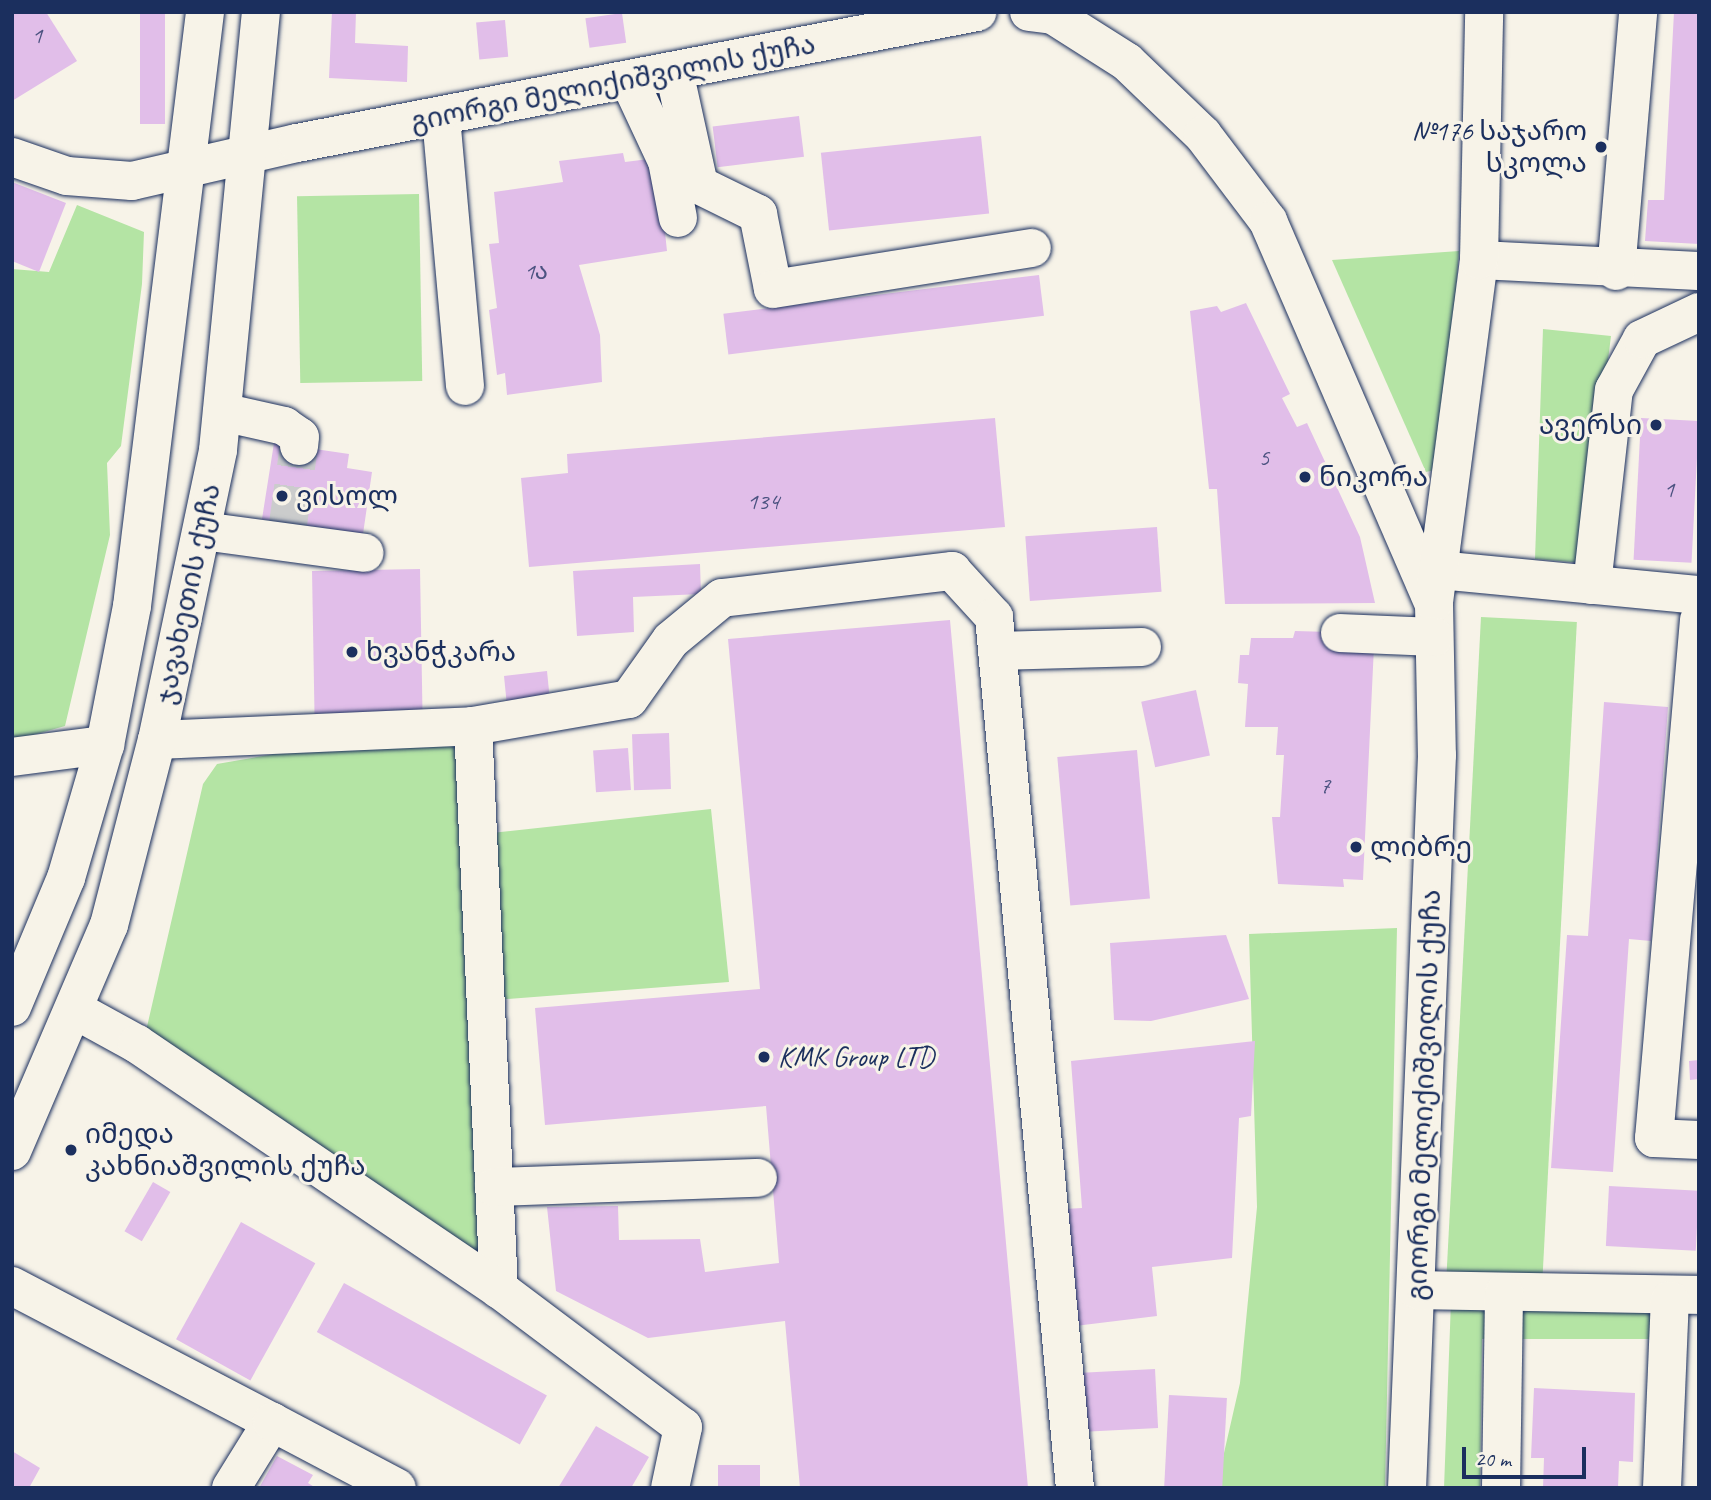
<!DOCTYPE html>
<html>
<head>
<meta charset="utf-8">
<style>
	body { margin:0 }
	#map { position:relative; width:1711px; height:1500px; overflow:hidden; background:#f7f3e8; font-family:Caveat,"Noto Sans Georgian",sans-serif }
	div>[style] { position:absolute }
	[style*='--x'] { left:calc(var(--x)*1px); top:calc(var(--y)*1px); width:calc(var(--w)*1px); rotate:calc(var(--a)*1deg) }
	.green>* { inset:0; background:#b4e4a4; transform-origin:0 0 }
	.building>* { inset:0; background:#e1bee9; transform-origin:0 0 }
	.minor-tunnel>* { height:38px; margin-top:-19px; transform-origin:0; background:repeating-linear-gradient(90deg,#cbcccc 0 38px,transparent 0 57px) }
	.roads { filter:drop-shadow(0 0 2px #1b2f5e) drop-shadow(0 0 2px #1b2f5e) }
	.minor>* { height:38px; margin:-19px; padding:0 19px; transform-origin:19px; border-radius:19px; background:#f7f3e8 }
	.major>* { height:38px; margin:-19px; padding:0 19px; transform-origin:19px; border-radius:19px; background:#f7f3e8 }
	.dots>* { width:19px; height:19px; translate:-50% -50%; box-sizing:border-box; border:4px solid #f7f3e8; border-radius:50% }
	span { translate:-50% -50%; white-space:nowrap; text-align:center; line-height:1.15; -webkit-text-stroke:6px #f7f3e8; paint-order:stroke }
	.number-label { font-size:24px; color:#4c5381 }
	.number-label span { -webkit-text-stroke-width:0 }
	.street-label { font-size:28px; color:#1b2f5e }
	.poi-label { font-size:28px; color:#1b2f5e }
	.right { translate:-100% -50%; text-align:right }
	.left { translate:0 -50%; text-align:left }
	.frame { position:absolute; inset:0; border:14px solid #1b2f5e; pointer-events:none }
	.scale { position:absolute; left:1462px; top:1447px; width:124px; height:32px; box-sizing:border-box; border:4px solid #1b2f5e; border-top:0; padding-left:9px; font-size:21px; line-height:24px; white-space:nowrap; color:#1b2f5e; -webkit-text-stroke:5px #f7f3e8; paint-order:stroke }
</style>
</head>
<body>
<div id="map">
	<div class="green">
		<div style="left:419px;top:194px;width:187px;height:122px;rotate:89deg"></div>
		<div style="clip-path:polygon(77px 205px,144px 232px,142px 284px,121px 446px,107px 463px,110px 535px,65px 726px,12px 741px,12px 269px,49px 272px)"></div>
		<div style="clip-path:polygon(1459px 251px,1443px 468px,1426px 472px,1332px 260px)"></div>
		<div style="clip-path:polygon(1543px 329px,1611px 336px,1583px 563px,1535px 559px)"></div>
		<div style="left:1481px;top:617px;width:96px;height:659px;rotate:3deg"></div>
		<div style="clip-path:polygon(419px 729px,454px 738px,464px 836px,711px 809px,729px 982px,468px 1002px,481px 1257px,146px 1031px,203px 784px,217px 764px)"></div>
		<div style="clip-path:polygon(1397px 928px,1385px 1488px,1216px 1488px,1240px 1383px,1257px 1207px,1249px 934px)"></div>
		<div style="clip-path:polygon(1451px 1301px,1653px 1311px,1652px 1339px,1482px 1339px,1480px 1488px,1444px 1488px)"></div>
	</div>
	<div class="building">
		<div style="clip-path:polygon(12px 12px,46px 12px,77px 61px,12px 101px)"></div>
		<div style="left:140px;top:12px;width:25px;height:112px"></div>
		<div style="clip-path:polygon(332px 12px,356px 12px,355px 43px,408px 46px,407px 82px,329px 78px)"></div>
		<div style="clip-path:polygon(1674px 12px,1699px 12px,1699px 244px,1645px 241px,1648px 200px,1664px 200px)"></div>
		<div style="left:622px;top:13px;width:30px;height:37px;rotate:82deg"></div>
		<div style="left:505px;top:20px;width:37px;height:29px;rotate:85deg"></div>
		<div style="left:799px;top:116px;width:41px;height:87px;rotate:83deg"></div>
		<div style="left:981px;top:136px;width:78px;height:161px;rotate:84deg"></div>
		<div style="clip-path:polygon(623px 153px,625px 162px,657px 158px,667px 251px,579px 265px,600px 335px,602px 382px,507px 395px,505px 373px,497px 375px,489px 310px,497px 308px,489px 244px,499px 243px,494px 192px,563px 182px,559px 161px)"></div>
		<div style="clip-path:polygon(12px 182px,66px 203px,39px 272px,12px 261px)"></div>
		<div style="left:1039px;top:275px;width:41px;height:318px;rotate:83deg"></div>
		<div style="clip-path:polygon(1246px 303px,1290px 394px,1282px 398px,1297px 427px,1307px 423px,1360px 537px,1375px 603px,1225px 604px,1217px 489px,1209px 489px,1190px 311px,1217px 306px,1221px 312px)"></div>
		<div style="clip-path:polygon(995px 418px,1005px 527px,529px 567px,521px 478px,568px 473px,567px 454px)"></div>
		<div style="left:1641px;top:418px;width:58px;height:142px;rotate:3deg"></div>
		<div style="clip-path:polygon(274px 443px,349px 454px,347px 468px,372px 472px,363px 534px,262px 519px)"></div>
		<div style="left:1157px;top:527px;width:65px;height:132px;rotate:86deg"></div>
		<div style="clip-path:polygon(700px 564px,701px 594px,633px 597px,634px 632px,577px 636px,573px 571px)"></div>
		<div style="left:420px;top:569px;width:143px;height:108px;rotate:89deg"></div>
		<div style="clip-path:polygon(950px 620px,1028px 1488px,800px 1488px,785px 1321px,648px 1338px,556px 1291px,547px 1207px,618px 1206px,619px 1240px,700px 1239px,705px 1272px,779px 1263px,766px 1106px,545px 1125px,535px 1008px,760px 989px,728px 639px)"></div>
		<div style="clip-path:polygon(1295px 631px,1330px 632px,1374px 646px,1363px 880px,1343px 879px,1344px 887px,1278px 884px,1272px 817px,1280px 817px,1284px 755px,1276px 755px,1278px 727px,1245px 727px,1248px 684px,1238px 683px,1240px 655px,1249px 655px,1251px 638px,1293px 638px)"></div>
		<div style="clip-path:polygon(547px 671px,550px 701px,508px 716px,504px 676px)"></div>
		<div style="left:1196px;top:690px;width:67px;height:56px;rotate:78deg"></div>
		<div style="clip-path:polygon(1604px 702px,1668px 707px,1651px 941px,1629px 939px,1613px 1172px,1551px 1168px,1567px 935px,1588px 936px)"></div>
		<div style="left:669px;top:733px;width:56px;height:37px;rotate:88deg"></div>
		<div style="left:628px;top:748px;width:42px;height:35px;rotate:86deg"></div>
		<div style="left:1137px;top:750px;width:149px;height:80px;rotate:85deg"></div>
		<div style="clip-path:polygon(1226px 935px,1249px 999px,1151px 1021px,1114px 1020px,1110px 943px)"></div>
		<div style="clip-path:polygon(1255px 1041px,1251px 1116px,1239px 1118px,1232px 1258px,1152px 1267px,1157px 1316px,1075px 1326px,1065px 1209px,1082px 1208px,1071px 1061px)"></div>
		<div style="clip-path:polygon(1699px 1060px,1699px 1079px,1690px 1080px,1689px 1061px)"></div>
		<div style="left:153px;top:1182px;width:20px;height:57px;rotate:30deg"></div>
		<div style="left:1609px;top:1186px;width:90px;height:60px;rotate:3deg"></div>
		<div style="left:241px;top:1222px;width:85px;height:134px;rotate:29deg"></div>
		<div style="left:344px;top:1283px;width:232px;height:56px;rotate:29deg"></div>
		<div style="left:1155px;top:1369px;width:59px;height:78px;rotate:87deg"></div>
		<div style="clip-path:polygon(1534px 1388px,1635px 1393px,1633px 1462px,1619px 1461px,1618px 1488px,1543px 1488px,1544px 1458px,1531px 1458px)"></div>
		<div style="left:1169px;top:1395px;width:58px;height:93px;rotate:3deg"></div>
		<div style="clip-path:polygon(596px 1426px,649px 1457px,631px 1488px,558px 1488px)"></div>
		<div style="clip-path:polygon(12px 1451px,40px 1468px,29px 1488px,12px 1488px)"></div>
		<div style="clip-path:polygon(277px 1456px,313px 1475px,308px 1483px,316px 1488px,259px 1488px)"></div>
		<div style="left:718px;top:1465px;width:42px;height:23px"></div>
	</div>
	<div class="minor-tunnel">
		<div style="--x:288;--y:524;--w:79;--a:-82"></div>
	</div>
	<div class="roads">
		<div class="minor">
			<div style="--x:1029;--y:12;--w:24;--a:7"></div>
			<div style="--x:1053;--y:15;--w:88;--a:32.4"></div>
			<div style="--x:1127;--y:62;--w:105;--a:43.8"></div>
			<div style="--x:1203;--y:135;--w:108;--a:52.9"></div>
			<div style="--x:1268;--y:221;--w:417;--a:66.6"></div>
			<div style="--x:1434;--y:604;--w:151;--a:88.9"></div>
			<div style="--x:1437;--y:755;--w:734;--a:92.34"></div>
			<div style="--x:674;--y:71;--w:117;--a:77.6"></div>
			<div style="--x:699;--y:185;--w:66;--a:26.2"></div>
			<div style="--x:758;--y:214;--w:76;--a:78.7"></div>
			<div style="--x:773;--y:289;--w:262;--a:-9"></div>
			<div style="--x:629;--y:80;--w:89;--a:64.9"></div>
			<div style="--x:667;--y:161;--w:58;--a:79.1"></div>
			<div style="--x:441;--y:117;--w:270;--a:84.9"></div>
			<div style="--x:12;--y:157;--w:58;--a:19.1"></div>
			<div style="--x:67;--y:176;--w:65;--a:4.4"></div>
			<div style="--x:132;--y:181;--w:169;--a:-13"></div>
			<div style="--x:297;--y:143;--w:693;--a:-10.9"></div>
			<div style="--x:1479;--y:260;--w:220;--a:2.9"></div>
			<div style="--x:1616;--y:271;--w:260;--a:-85.1"></div>
			<div style="--x:222;--y:412;--w:64;--a:12.7"></div>
			<div style="--x:284;--y:426;--w:19;--a:35"></div>
			<div style="--x:300;--y:437;--w:9;--a:96"></div>
			<div style="--x:203;--y:531;--w:163;--a:7.7"></div>
			<div style="--x:1438;--y:570;--w:262;--a:5.5"></div>
			<div style="--x:1592;--y:585;--w:196;--a:-83.6"></div>
			<div style="--x:1614;--y:390;--w:58;--a:-61.2"></div>
			<div style="--x:1642;--y:339;--w:63;--a:-25.3"></div>
			<div style="--x:1434;--y:602;--w:345;--a:-82.5"></div>
			<div style="--x:1479;--y:260;--w:248;--a:-88.8"></div>
			<div style="--x:1699;--y:620;--w:520;--a:94.96"></div>
			<div style="--x:1654;--y:1138;--w:45;--a:2.5"></div>
			<div style="--x:1340;--y:633;--w:94;--a:2.4"></div>
			<div style="--x:997;--y:651;--w:145;--a:-1.6"></div>
			<div style="--x:473;--y:726;--w:564;--a:87.36"></div>
			<div style="--x:157;--y:740;--w:316;--a:-2.5"></div>
			<div style="--x:473;--y:726;--w:158;--a:-9.8"></div>
			<div style="--x:629;--y:699;--w:72;--a:-54.6"></div>
			<div style="--x:671;--y:640;--w:66;--a:-39.5"></div>
			<div style="--x:722;--y:598;--w:232;--a:-6.7"></div>
			<div style="--x:952;--y:571;--w:62;--a:47.6"></div>
			<div style="--x:994;--y:617;--w:875;--a:84.69"></div>
			<div style="--x:12;--y:757;--w:94;--a:-7.4"></div>
			<div style="--x:77;--y:1011;--w:68;--a:28.8"></div>
			<div style="--x:137;--y:1044;--w:437;--a:34.1"></div>
			<div style="--x:499;--y:1289;--w:230;--a:36.9"></div>
			<div style="--x:683;--y:1427;--w:62;--a:102"></div>
			<div style="--x:494;--y:1187;--w:264;--a:-2"></div>
			<div style="--x:12;--y:1286;--w:293;--a:27.6"></div>
			<div style="--x:1417;--y:1290;--w:282;--a:1"></div>
			<div style="--x:231;--y:1488;--w:78;--a:-58.2"></div>
			<div style="--x:272;--y:1422;--w:141;--a:27.8"></div>
			<div style="--x:1501;--y:1488;--w:195;--a:-89.1"></div>
			<div style="--x:1662;--y:1488;--w:188;--a:-87.6"></div>
		</div>
		<div class="major">
			<div style="--x:12;--y:1007;--w:140;--a:-67.3"></div>
			<div style="--x:66;--y:878;--w:139;--a:-73.7"></div>
			<div style="--x:105;--y:745;--w:142;--a:-79"></div>
			<div style="--x:132;--y:606;--w:598;--a:-82.99"></div>
			<div style="--x:12;--y:1151;--w:246;--a:-66.8"></div>
			<div style="--x:109;--y:925;--w:191;--a:-75.5"></div>
			<div style="--x:157;--y:740;--w:296;--a:-78.1"></div>
			<div style="--x:218;--y:450;--w:440;--a:-84.4"></div>
		</div>
	</div>
	<div class="dots">
		<div style="left:1601px;top:147px;background:#1b2f5e"></div>
		<div style="left:1656px;top:425px;background:#1b2f5e"></div>
		<div style="left:1305px;top:477px;background:#1b2f5e"></div>
		<div style="left:282px;top:496px;background:#1b2f5e"></div>
		<div style="left:352px;top:652px;background:#1b2f5e"></div>
		<div style="left:1356px;top:847px;background:#1b2f5e"></div>
		<div style="left:764px;top:1057px;background:#1b2f5e"></div>
		<div style="left:71px;top:1150px;background:#1b2f5e"></div>
	</div>
	<div class="number-label">
		<span style="left:37px;top:36px">1</span>
		<span style="left:536px;top:272px">1ა</span>
		<span style="left:1264px;top:458px">5</span>
		<span style="left:1669px;top:490px">1</span>
		<span style="left:763px;top:502px">134</span>
		<span style="left:1325px;top:786px">7</span>
	</div>
	<div class="street-label">
		<span style="left:613px;top:83px;rotate:-11deg">გიორგი მელიქიშვილის ქუჩა</span>
		<span style="left:188px;top:594px;rotate:-78deg">ჯავახეთის ქუჩა</span>
		<span style="left:1424px;top:1095px;rotate:-88deg">გიორგი მელიქიშვილის ქუჩა</span>
	</div>
	<div class="poi-label">
		<span class="right" style="left:1587px;top:147px">№176 საჯარო<br>სკოლა</span>
		<span class="right" style="left:1642px;top:425px">ავერსი</span>
		<span class="left" style="left:1319px;top:477px">ნიკორა</span>
		<span class="left" style="left:296px;top:496px">ვისოლ</span>
		<span class="left" style="left:366px;top:652px">ხვანჭკარა</span>
		<span class="left" style="left:1370px;top:847px">ლიბრე</span>
		<span class="left" style="left:778px;top:1057px">KMK Group LTD</span>
		<span class="left" style="left:85px;top:1150px">იმედა<br>კახნიაშვილის ქუჩა</span>
	</div>
	<div class="frame"></div>
	<div class="scale">20 m</div>
</div>
</body>
</html>
